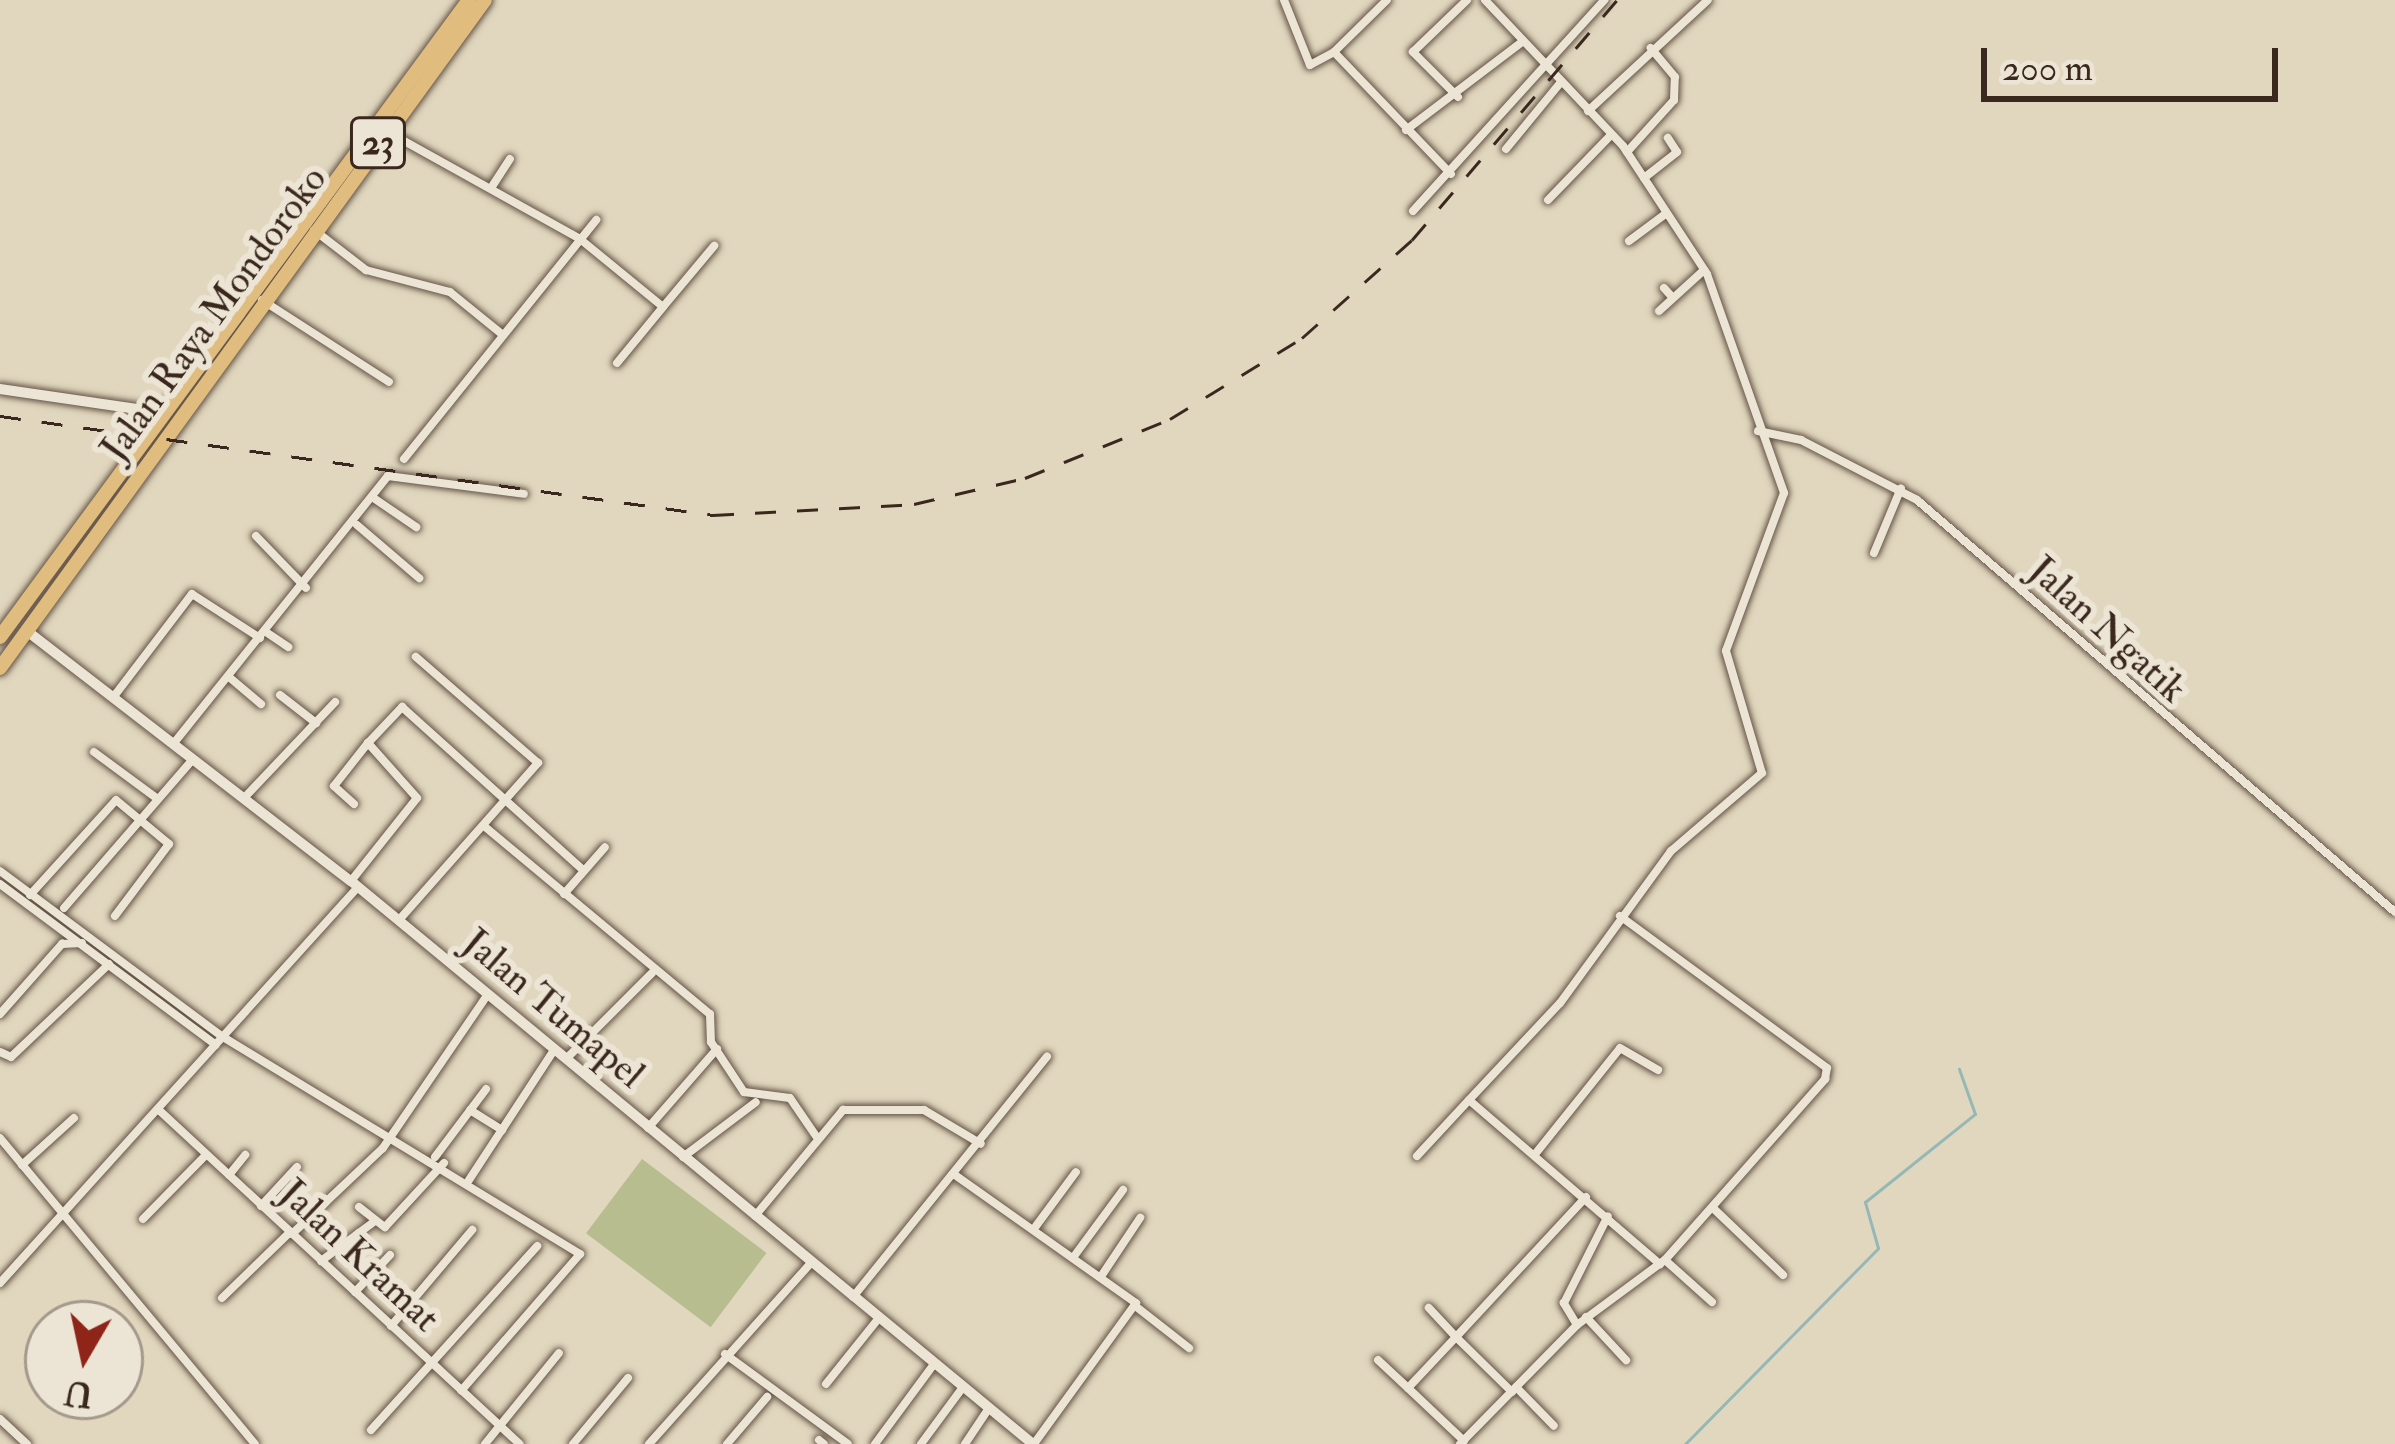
<!DOCTYPE html>
<html>
<head>
<meta charset="utf-8">
<style>
	body { margin:0 }
	#map { position:relative; width:2395px; height:1444px; overflow:hidden; background:#e1d7be; font-family:"IM FELL Double Pica",serif }
	div>[style] { position:absolute }
	[style*='--x'] { left:calc(var(--x)*1px); top:calc(var(--y)*1px); width:calc(var(--w)*1px); rotate:calc(var(--a)*1deg) }
	.green>* { inset:0; background:#b7bd8e; transform-origin:0 0 }
	.stream>* { height:3px; margin:-1.5px; padding:0 1.5px; transform-origin:1.5px; border-radius:1.5px; background:#95b8b6 }
	.roads { filter:drop-shadow(0 0 3px #645446) drop-shadow(0 0 3px #645446) }
	.minor>* { height:8px; margin:-4px; padding:0 4px; transform-origin:4px; border-radius:4px; background:#ece5d5 }
	.tertiary>* { height:10px; margin:-5px; padding:0 5px; transform-origin:5px; border-radius:5px; background:#ece5d5 }
	.trunk>* { height:14px; margin:-7px; padding:0 7px; transform-origin:7px; border-radius:7px; background:#e0bc7f }
	.rail>* { height:3px; margin-top:-1.5px; transform-origin:0; background:repeating-linear-gradient(90deg,#3a281e 0 21px,transparent 0 42px) }
	span { translate:-50% -50%; white-space:nowrap; text-align:center; line-height:1.15; -webkit-text-stroke:12px #ece5d5; paint-order:stroke }
	.shield-label span { padding:3px 9px; background:#ece5d5; border:3px solid; border-radius:9px; -webkit-text-stroke-width:0 }
	.shield-label { font-size:36px; color:#3a281e; font-weight:700 }
	.street-label { font-size:39px; color:#3a281e }
	.north { position:absolute; left:24px; top:1300px; width:120px; height:120px; box-sizing:border-box; background:#ece5d5; border:3px solid #a5998c; border-radius:50%; rotate:189deg; font-size:33px; font-weight:700; line-height:48px; text-align:center; color:#3a281e }
	.north::after { content:''; display:block; margin:auto; width:42px; height:54px; background:#8f2418; clip-path:polygon(50% 0,100% 100%,50% 72%,0 100%) }
	.scale { position:absolute; left:1981px; top:48px; width:297px; height:54px; box-sizing:border-box; border:6px solid #3a281e; border-top:0; padding-left:15px; font-size:36px; line-height:42px; white-space:nowrap; color:#3a281e; -webkit-text-stroke:9px #ece5d5; paint-order:stroke }
</style>
</head>
<body>
<div id="map">
	<div class="green">
		<div style="left:642px;top:1159px;width:156px;height:93px;rotate:37deg"></div>
	</div>
	<div class="stream">
		<div style="--x:1685;--y:1444;--w:275;--a:-45.4"></div>
		<div style="--x:1878;--y:1248;--w:48;--a:-105.8"></div>
		<div style="--x:1865;--y:1202;--w:141;--a:-38.7"></div>
		<div style="--x:1975;--y:1114;--w:48;--a:-109.6"></div>
	</div>
	<div class="roads">
		<div class="minor">
			<div style="--x:1284;--y:0;--w:70;--a:68.2"></div>
			<div style="--x:1310;--y:65;--w:27;--a:-28"></div>
			<div style="--x:1334;--y:52;--w:169;--a:46.2"></div>
			<div style="--x:1485;--y:0;--w:201;--a:46.6"></div>
			<div style="--x:1623;--y:146;--w:153;--a:56.7"></div>
			<div style="--x:1707;--y:274;--w:232;--a:70.6"></div>
			<div style="--x:1784;--y:493;--w:168;--a:110.2"></div>
			<div style="--x:1726;--y:651;--w:127;--a:73.6"></div>
			<div style="--x:1762;--y:773;--w:120;--a:139.4"></div>
			<div style="--x:1671;--y:851;--w:188;--a:126.1"></div>
			<div style="--x:1560;--y:1003;--w:133;--a:133.2"></div>
			<div style="--x:1469;--y:1100;--w:252;--a:40.7"></div>
			<div style="--x:1334;--y:52;--w:74;--a:-44.5"></div>
			<div style="--x:1458;--y:97;--w:64;--a:-135"></div>
			<div style="--x:1413;--y:52;--w:75;--a:-43.9"></div>
			<div style="--x:1588;--y:111;--w:163;--a:-42.8"></div>
			<div style="--x:1406;--y:130;--w:146;--a:-37.2"></div>
			<div style="--x:388;--y:132;--w:220;--a:29.1"></div>
			<div style="--x:580;--y:239;--w:107;--a:39.3"></div>
			<div style="--x:663;--y:307;--w:80;--a:-50.1"></div>
			<div style="--x:1506;--y:149;--w:87;--a:-50.6"></div>
			<div style="--x:1627;--y:152;--w:70;--a:-47.9"></div>
			<div style="--x:1674;--y:100;--w:23;--a:-88"></div>
			<div style="--x:1675;--y:77;--w:38;--a:-130"></div>
			<div style="--x:1644;--y:178;--w:42;--a:-38.2"></div>
			<div style="--x:1677;--y:152;--w:17;--a:-123"></div>
			<div style="--x:493;--y:185;--w:31;--a:-57"></div>
			<div style="--x:1548;--y:200;--w:91;--a:-45.9"></div>
			<div style="--x:1413;--y:211;--w:285;--a:-47.8"></div>
			<div style="--x:314;--y:230;--w:66;--a:37.6"></div>
			<div style="--x:366;--y:270;--w:87;--a:14.7"></div>
			<div style="--x:450;--y:292;--w:68;--a:39.1"></div>
			<div style="--x:1629;--y:241;--w:44;--a:-36.6"></div>
			<div style="--x:1664;--y:288;--w:13;--a:48"></div>
			<div style="--x:262;--y:300;--w:151;--a:32.8"></div>
			<div style="--x:1659;--y:311;--w:61;--a:-42.3"></div>
			<div style="--x:617;--y:363;--w:72;--a:-50.6"></div>
			<div style="--x:1758;--y:431;--w:44;--a:11.8"></div>
			<div style="--x:1801;--y:440;--w:131;--a:27.3"></div>
			<div style="--x:1917;--y:500;--w:631;--a:40.76"></div>
			<div style="--x:404;--y:459;--w:307;--a:-51.2"></div>
			<div style="--x:375;--y:499;--w:50;--a:34.3"></div>
			<div style="--x:357;--y:525;--w:82;--a:40.5"></div>
			<div style="--x:256;--y:536;--w:72;--a:46.1"></div>
			<div style="--x:1874;--y:553;--w:70;--a:-67.4"></div>
			<div style="--x:266;--y:632;--w:27;--a:34"></div>
			<div style="--x:229;--y:677;--w:42;--a:40.2"></div>
			<div style="--x:115;--y:695;--w:127;--a:-52.7"></div>
			<div style="--x:192;--y:594;--w:81;--a:32.9"></div>
			<div style="--x:280;--y:695;--w:46;--a:37.9"></div>
			<div style="--x:174;--y:743;--w:342;--a:-51.3"></div>
			<div style="--x:388;--y:476;--w:137;--a:7.5"></div>
			<div style="--x:94;--y:752;--w:76;--a:36.4"></div>
			<div style="--x:245;--y:797;--w:131;--a:-46.5"></div>
			<div style="--x:354;--y:804;--w:27;--a:-138"></div>
			<div style="--x:334;--y:786;--w:55;--a:-51.7"></div>
			<div style="--x:484;--y:826;--w:294;--a:39.8"></div>
			<div style="--x:710;--y:1014;--w:28;--a:88"></div>
			<div style="--x:711;--y:1042;--w:60;--a:56.6"></div>
			<div style="--x:744;--y:1092;--w:46;--a:7.4"></div>
			<div style="--x:790;--y:1098;--w:46;--a:55.6"></div>
			<div style="--x:0;--y:871;--w:278;--a:36.7"></div>
			<div style="--x:223;--y:1037;--w:418;--a:31.3"></div>
			<div style="--x:580;--y:1254;--w:181;--a:131"></div>
			<div style="--x:351;--y:881;--w:106;--a:-51.5"></div>
			<div style="--x:417;--y:798;--w:74;--a:-131.7"></div>
			<div style="--x:368;--y:743;--w:50;--a:-46.6"></div>
			<div style="--x:402;--y:707;--w:244;--a:42"></div>
			<div style="--x:0;--y:884;--w:269;--a:36.7"></div>
			<div style="--x:564;--y:894;--w:62;--a:-48.9"></div>
			<div style="--x:30;--y:895;--w:128;--a:-47.8"></div>
			<div style="--x:116;--y:800;--w:69;--a:39.7"></div>
			<div style="--x:169;--y:844;--w:90;--a:126.9"></div>
			<div style="--x:64;--y:908;--w:197;--a:-49.1"></div>
			<div style="--x:399;--y:920;--w:210;--a:-48.5"></div>
			<div style="--x:538;--y:763;--w:162;--a:-139"></div>
			<div style="--x:0;--y:1014;--w:94;--a:-48.5"></div>
			<div style="--x:62;--y:944;--w:20;--a:-3"></div>
			<div style="--x:0;--y:1052;--w:12;--a:24"></div>
			<div style="--x:11;--y:1057;--w:135;--a:-43.5"></div>
			<div style="--x:566;--y:1059;--w:122;--a:-45"></div>
			<div style="--x:470;--y:1110;--w:38;--a:32"></div>
			<div style="--x:160;--y:1111;--w:490;--a:42.8"></div>
			<div style="--x:648;--y:1128;--w:105;--a:-48.9"></div>
			<div style="--x:0;--y:1138;--w:398;--a:50.2"></div>
			<div style="--x:1536;--y:1153;--w:134;--a:-51.3"></div>
			<div style="--x:1620;--y:1048;--w:44;--a:30.1"></div>
			<div style="--x:1417;--y:1156;--w:76;--a:-47.1"></div>
			<div style="--x:435;--y:1157;--w:85;--a:-53.1"></div>
			<div style="--x:683;--y:1157;--w:91;--a:-37"></div>
			<div style="--x:22;--y:1165;--w:70;--a:-42.1"></div>
			<div style="--x:229;--y:1175;--w:26;--a:-51"></div>
			<div style="--x:955;--y:1175;--w:222;--a:35.3"></div>
			<div style="--x:1136;--y:1303;--w:174;--a:125.9"></div>
			<div style="--x:469;--y:1180;--w:155;--a:-56.8"></div>
			<div style="--x:261;--y:1206;--w:53;--a:-47.3"></div>
			<div style="--x:359;--y:1207;--w:33;--a:38"></div>
			<div style="--x:385;--y:1227;--w:87;--a:-47.3"></div>
			<div style="--x:1713;--y:1208;--w:97;--a:43.7"></div>
			<div style="--x:755;--y:1216;--w:138;--a:-50.3"></div>
			<div style="--x:843;--y:1110;--w:81;--a:0"></div>
			<div style="--x:924;--y:1110;--w:66;--a:30.8"></div>
			<div style="--x:143;--y:1219;--w:90;--a:-45.5"></div>
			<div style="--x:1036;--y:1226;--w:67;--a:-53.5"></div>
			<div style="--x:292;--y:1234;--w:125;--a:-43.4"></div>
			<div style="--x:383;--y:1148;--w:186;--a:-55.7"></div>
			<div style="--x:1075;--y:1255;--w:81;--a:-53.6"></div>
			<div style="--x:1665;--y:1260;--w:63;--a:41.8"></div>
			<div style="--x:321;--y:1261;--w:67;--a:-36.5"></div>
			<div style="--x:1102;--y:1275;--w:69;--a:-56.3"></div>
			<div style="--x:0;--y:1283;--w:534;--a:-47.89"></div>
			<div style="--x:355;--y:1292;--w:51;--a:-46.6"></div>
			<div style="--x:853;--y:1297;--w:309;--a:-51.1"></div>
			<div style="--x:222;--y:1298;--w:95;--a:-44.1"></div>
			<div style="--x:1138;--y:1308;--w:65;--a:38.1"></div>
			<div style="--x:1586;--y:1317;--w:59;--a:47.1"></div>
			<div style="--x:1577;--y:1325;--w:26;--a:-121"></div>
			<div style="--x:1564;--y:1303;--w:97;--a:-63.2"></div>
			<div style="--x:391;--y:1326;--w:126;--a:-49.8"></div>
			<div style="--x:725;--y:1354;--w:152;--a:36.2"></div>
			<div style="--x:1378;--y:1360;--w:41;--a:43"></div>
			<div style="--x:1408;--y:1388;--w:70;--a:-46.7"></div>
			<div style="--x:1456;--y:1337;--w:40;--a:-133"></div>
			<div style="--x:826;--y:1384;--w:83;--a:-51.3"></div>
			<div style="--x:1516;--y:1387;--w:54;--a:45.7"></div>
			<div style="--x:1408;--y:1388;--w:77;--a:43.4"></div>
			<div style="--x:1512;--y:1392;--w:78;--a:-135.5"></div>
			<div style="--x:1456;--y:1337;--w:191;--a:-47.1"></div>
			<div style="--x:0;--y:1419;--w:37;--a:43"></div>
			<div style="--x:371;--y:1430;--w:248;--a:-47.9"></div>
			<div style="--x:819;--y:1440;--w:6;--a:39"></div>
			<div style="--x:485;--y:1444;--w:117;--a:-50.9"></div>
			<div style="--x:573;--y:1444;--w:86;--a:-50.2"></div>
			<div style="--x:649;--y:1444;--w:243;--a:-48.2"></div>
			<div style="--x:727;--y:1444;--w:62;--a:-49.6"></div>
			<div style="--x:875;--y:1444;--w:99;--a:-53.6"></div>
			<div style="--x:921;--y:1444;--w:71;--a:-53.6"></div>
			<div style="--x:965;--y:1444;--w:43;--a:-56.3"></div>
			<div style="--x:1460;--y:1444;--w:167;--a:-45.5"></div>
			<div style="--x:1577;--y:1325;--w:109;--a:-36.5"></div>
			<div style="--x:1665;--y:1260;--w:242;--a:-48.5"></div>
			<div style="--x:1825;--y:1079;--w:11;--a:-80"></div>
			<div style="--x:1827;--y:1068;--w:257;--a:-143.7"></div>
		</div>
		<div class="tertiary">
			<div style="--x:0;--y:389;--w:166;--a:8.3"></div>
			<div style="--x:27;--y:631;--w:409;--a:37.7"></div>
			<div style="--x:351;--y:881;--w:884;--a:39.54"></div>
		</div>
		<div class="trunk">
			<div style="--x:0;--y:637;--w:791;--a:-53.64"></div>
			<div style="--x:0;--y:668;--w:825;--a:-54.02"></div>
		</div>
	</div>
	<div class="rail">
		<div style="--x:0;--y:416;--w:720;--a:7.9"></div>
		<div style="--x:713;--y:515;--w:201;--a:-3.1"></div>
		<div style="--x:914;--y:504;--w:114;--a:-13.2"></div>
		<div style="--x:1025;--y:478;--w:157;--a:-22.1"></div>
		<div style="--x:1170;--y:419;--w:155;--a:-31.5"></div>
		<div style="--x:1302;--y:338;--w:147;--a:-41.7"></div>
		<div style="--x:1412;--y:240;--w:316;--a:-49.5"></div>
	</div>
	<div class="shield-label">
		<span style="left:378px;top:143px">23</span>
	</div>
	<div class="street-label">
		<span style="left:214px;top:314px;rotate:-54deg">Jalan Raya Mondoroko</span>
		<span style="left:2107px;top:630px;rotate:42deg">Jalan Ngatik</span>
		<span style="left:553px;top:1009px;rotate:40deg">Jalan Tumapel</span>
		<span style="left:359px;top:1256px;rotate:43deg">Jalan Kramat</span>
	</div>
	<div class="north">U</div>
	<div class="scale">200 m</div>
</div>
</body>
</html>
